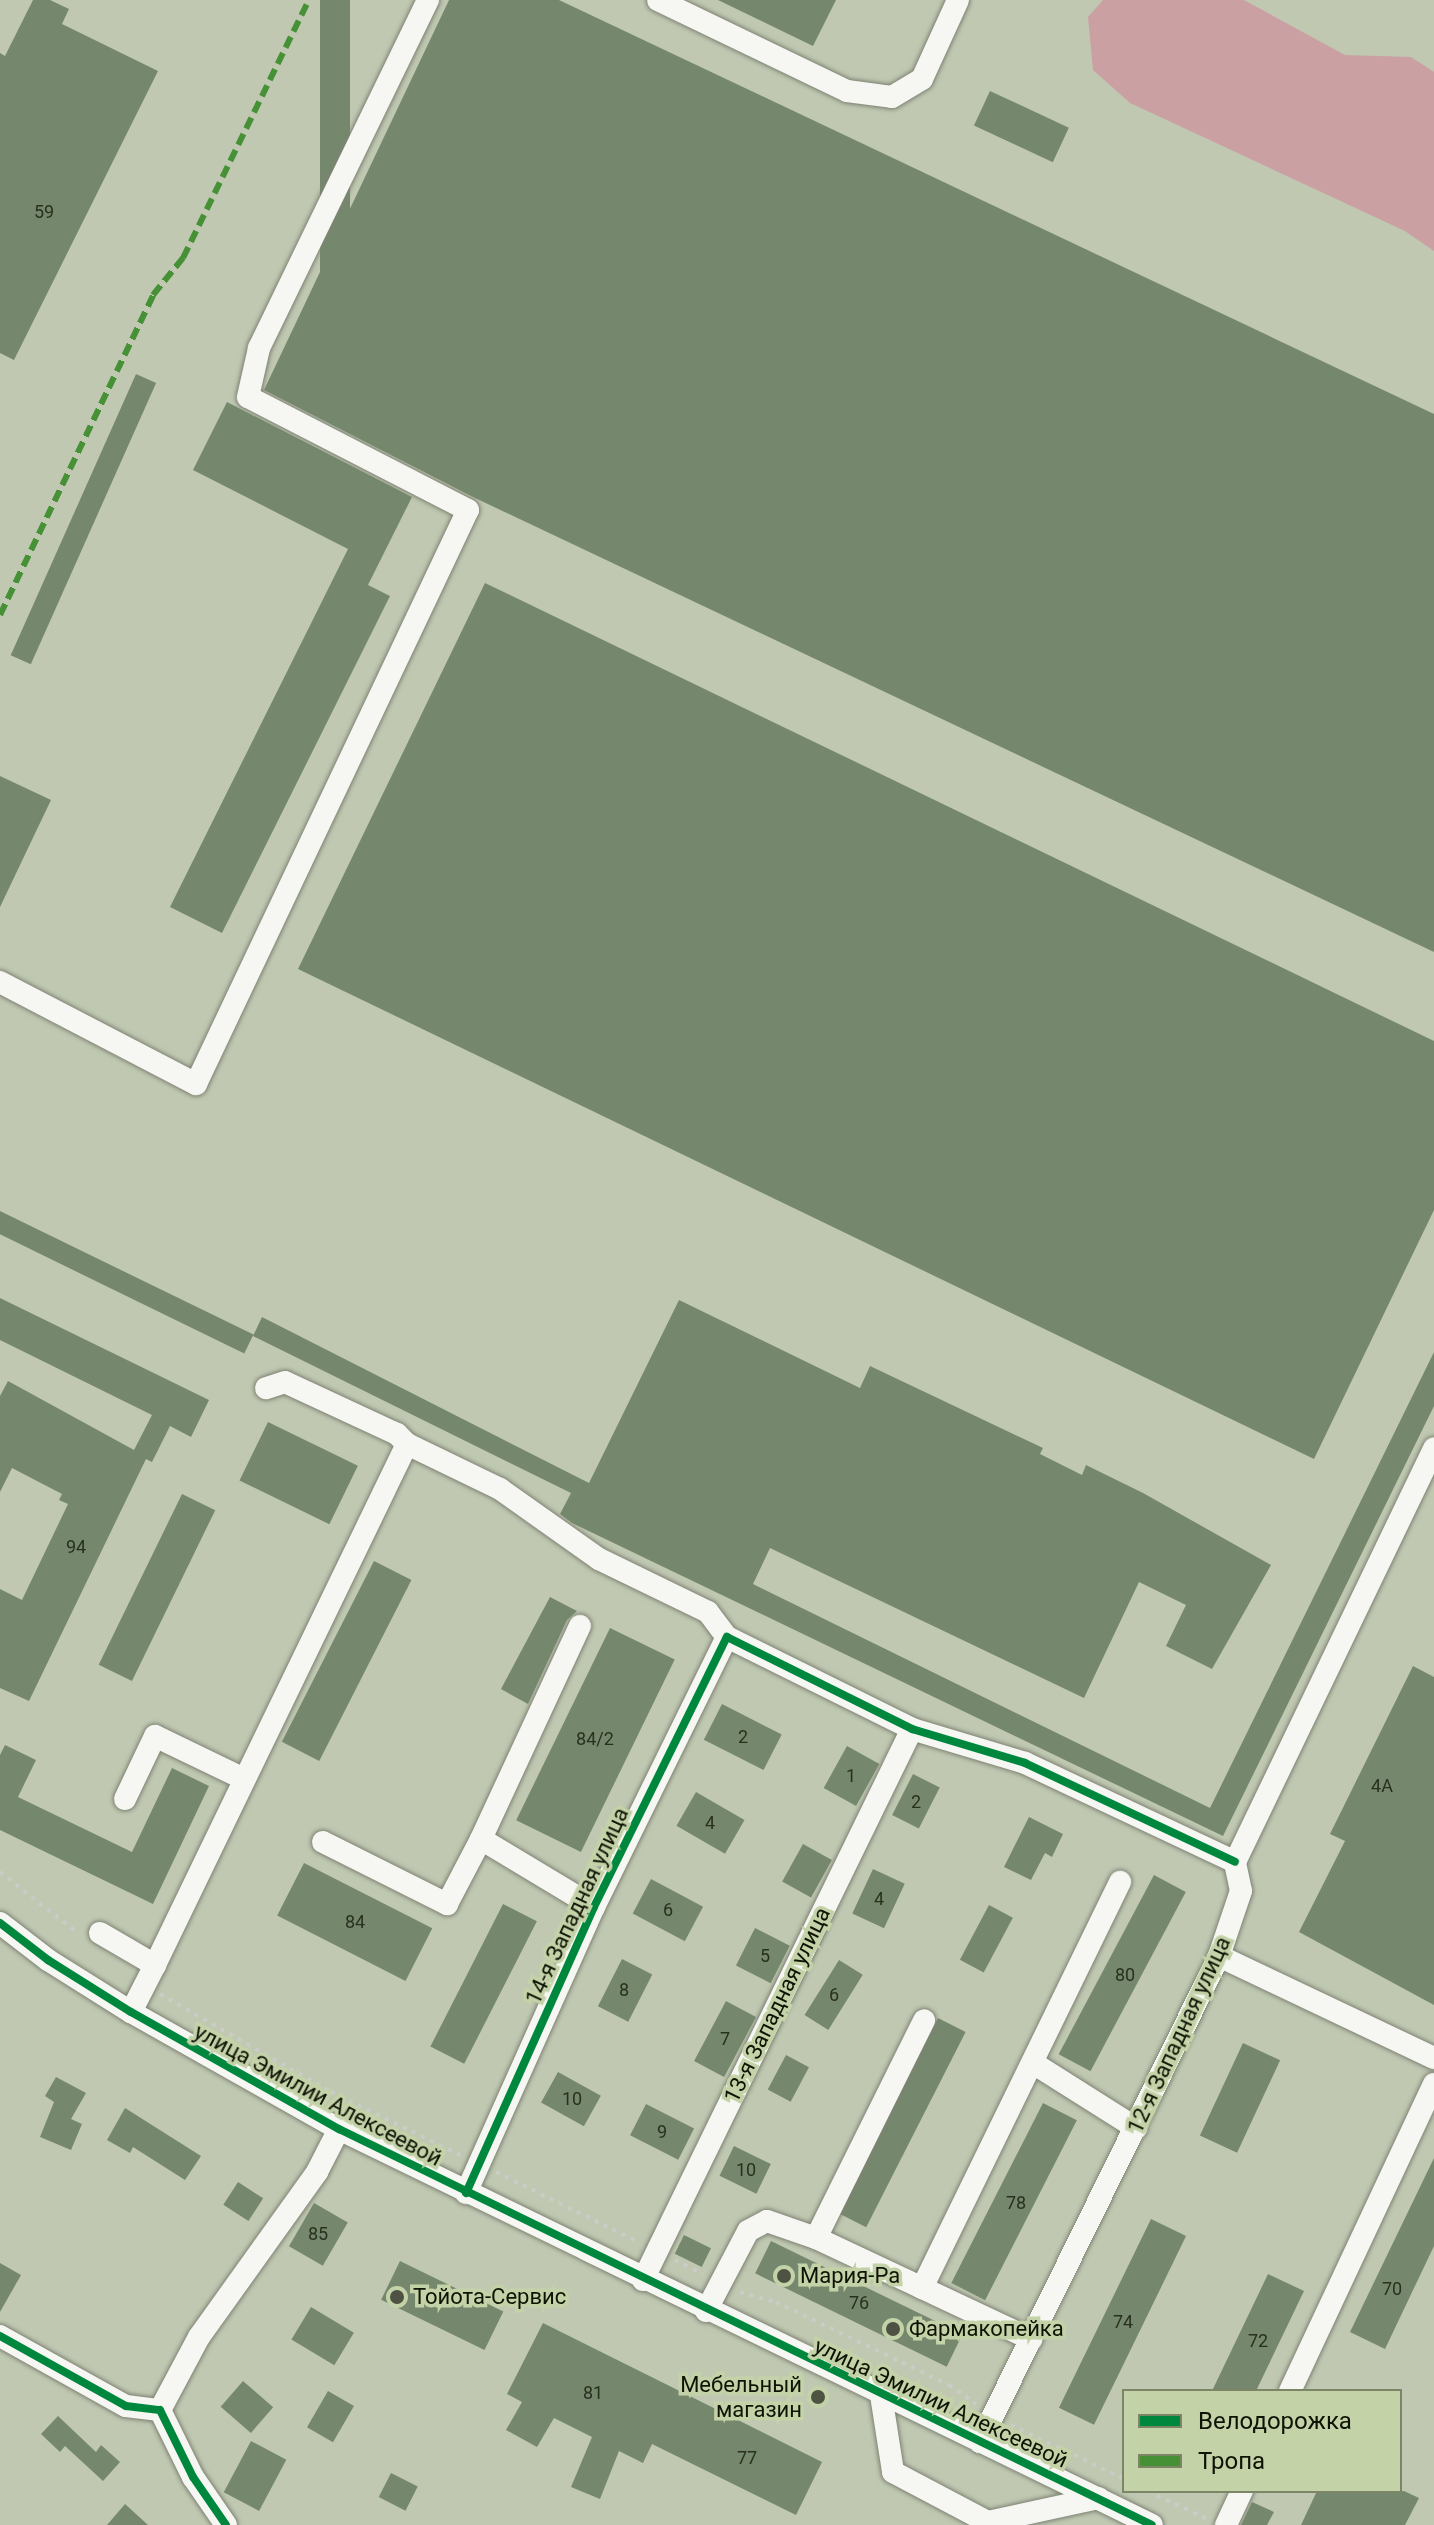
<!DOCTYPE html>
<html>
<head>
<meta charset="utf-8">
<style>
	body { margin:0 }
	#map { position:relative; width:1434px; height:2525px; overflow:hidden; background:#c0c8b2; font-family:Roboto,sans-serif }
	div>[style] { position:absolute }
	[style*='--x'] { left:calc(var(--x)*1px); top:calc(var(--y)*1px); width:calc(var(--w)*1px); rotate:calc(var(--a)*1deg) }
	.green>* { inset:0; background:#caa0a3 }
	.building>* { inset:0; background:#75886d; transform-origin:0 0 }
	.path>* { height:4px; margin-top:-2px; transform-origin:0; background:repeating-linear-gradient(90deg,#caccc6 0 4px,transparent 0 10px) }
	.roads { filter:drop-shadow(0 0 2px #7e8373) drop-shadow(0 0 2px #7e8373) }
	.minor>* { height:22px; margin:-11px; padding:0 11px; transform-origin:11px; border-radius:11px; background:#f6f7f3 }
	.quiet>* { height:6px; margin-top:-3px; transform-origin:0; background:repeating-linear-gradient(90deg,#469036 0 12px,transparent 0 18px) }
	.cycleway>* { height:8px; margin:-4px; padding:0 4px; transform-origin:4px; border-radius:4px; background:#00873e }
	.dots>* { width:22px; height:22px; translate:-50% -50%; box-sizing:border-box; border:4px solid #c4d2a8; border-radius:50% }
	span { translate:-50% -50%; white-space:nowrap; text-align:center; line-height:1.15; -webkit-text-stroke:7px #c4d2a8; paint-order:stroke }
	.number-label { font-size:18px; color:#28301f }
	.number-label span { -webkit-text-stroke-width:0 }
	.street-label { font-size:22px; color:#0f1305 }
	.poi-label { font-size:22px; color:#0f1305 }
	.left { translate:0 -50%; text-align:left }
	.right { translate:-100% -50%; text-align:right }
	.legend { position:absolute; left:1122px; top:2389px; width:280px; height:104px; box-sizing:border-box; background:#c4d2a8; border:2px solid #7c8667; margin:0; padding:10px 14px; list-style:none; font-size:24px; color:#0f1305 }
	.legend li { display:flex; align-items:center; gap:16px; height:40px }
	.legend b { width:40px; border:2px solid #7c8667 }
</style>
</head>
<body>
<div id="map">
	<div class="green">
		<div style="clip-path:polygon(1103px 0,1244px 0,1345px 55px,1411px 57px,1434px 72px,1434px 251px,1405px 231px,1130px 103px,1093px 70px,1088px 17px)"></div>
	</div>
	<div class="building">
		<div style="clip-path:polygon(33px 0,50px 0,69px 9px,62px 24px,158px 71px,14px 360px,0 353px,0 53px,5px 56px)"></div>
		<div style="left:320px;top:0;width:30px;height:343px"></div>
		<div style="clip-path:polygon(449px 0,559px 0,1434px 414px,1434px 952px,473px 497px,264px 390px)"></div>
		<div style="clip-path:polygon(718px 0,836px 0,813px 46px)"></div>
		<div style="left:990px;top:91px;width:87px;height:38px;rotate:25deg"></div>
		<div style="left:136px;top:374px;width:22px;height:308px;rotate:24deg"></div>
		<div style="clip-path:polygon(227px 402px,412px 497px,368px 585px,390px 596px,222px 933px,170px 907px,348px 549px,193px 470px)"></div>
		<div style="clip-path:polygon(485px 583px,1434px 1041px,1434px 1210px,1314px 1459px,298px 969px)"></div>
		<div style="clip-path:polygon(0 776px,51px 800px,0 907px)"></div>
		<div style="left:0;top:1211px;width:282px;height:21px;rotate:26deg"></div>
		<div style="clip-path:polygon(0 1298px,209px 1400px,191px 1437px,170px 1426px,152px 1462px,146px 1459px,29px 1701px,0 1688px,0 1589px,22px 1600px,68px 1504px,59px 1500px,62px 1494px,12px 1468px,0 1492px,0 1396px,8px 1381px,134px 1450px,152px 1415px,0 1340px)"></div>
		<div style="clip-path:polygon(679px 1300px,860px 1388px,870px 1366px,1043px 1448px,1040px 1454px,1082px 1475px,1086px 1465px,1143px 1493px,1271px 1565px,1212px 1669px,1166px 1646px,1186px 1605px,1139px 1582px,1084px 1698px,770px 1548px,753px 1584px,1210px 1808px,1434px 1352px,1434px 1406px,1223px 1836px,572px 1523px,560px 1514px,571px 1493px,253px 1336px,262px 1317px,589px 1483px)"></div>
		<div style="left:268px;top:1422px;width:100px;height:65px;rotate:26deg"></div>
		<div style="left:182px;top:1494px;width:37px;height:190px;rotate:26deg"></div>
		<div style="left:374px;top:1561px;width:42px;height:203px;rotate:27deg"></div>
		<div style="clip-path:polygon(550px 1597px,577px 1611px,567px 1620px,528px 1704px,501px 1689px)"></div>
		<div style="left:610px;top:1628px;width:72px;height:214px;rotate:26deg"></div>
		<div style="clip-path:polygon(1413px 1666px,1434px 1677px,1434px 2005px,1299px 1932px,1345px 1841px,1330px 1834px)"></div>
		<div style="left:722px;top:1704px;width:67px;height:40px;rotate:27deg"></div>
		<div style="clip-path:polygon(5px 1745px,36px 1760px,18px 1797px,132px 1852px,172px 1768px,209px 1786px,153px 1904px,0 1830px,0 1755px)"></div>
		<div style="left:847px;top:1746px;width:37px;height:48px;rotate:29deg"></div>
		<div style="left:913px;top:1774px;width:30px;height:46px;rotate:27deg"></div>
		<div style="left:696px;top:1792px;width:56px;height:39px;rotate:30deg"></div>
		<div style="clip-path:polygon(1029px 1817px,1063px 1834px,1052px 1857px,1045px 1853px,1031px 1880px,1004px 1867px)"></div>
		<div style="left:803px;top:1844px;width:33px;height:43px;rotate:29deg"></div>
		<div style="left:304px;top:1863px;width:144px;height:59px;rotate:27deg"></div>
		<div style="left:873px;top:1869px;width:35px;height:49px;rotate:25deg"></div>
		<div style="left:1154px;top:1875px;width:36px;height:203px;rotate:28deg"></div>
		<div style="left:651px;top:1879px;width:59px;height:39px;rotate:28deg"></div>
		<div style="left:503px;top:1904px;width:38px;height:160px;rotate:27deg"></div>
		<div style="left:989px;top:1905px;width:27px;height:62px;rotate:28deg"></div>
		<div style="left:755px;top:1928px;width:39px;height:42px;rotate:27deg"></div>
		<div style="left:622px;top:1959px;width:34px;height:53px;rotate:27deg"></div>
		<div style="left:839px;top:1960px;width:28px;height:65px;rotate:32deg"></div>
		<div style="left:726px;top:2001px;width:34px;height:68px;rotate:28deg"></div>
		<div style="left:938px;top:2018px;width:31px;height:219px;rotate:27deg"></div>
		<div style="left:1243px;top:2043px;width:41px;height:102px;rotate:25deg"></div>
		<div style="left:786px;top:2055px;width:26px;height:39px;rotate:28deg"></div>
		<div style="left:558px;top:2072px;width:49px;height:35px;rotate:29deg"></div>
		<div style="clip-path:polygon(56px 2077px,86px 2093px,71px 2119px,82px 2124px,71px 2150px,40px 2137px,54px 2102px,45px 2096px)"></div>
		<div style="left:1043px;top:2103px;width:38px;height:202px;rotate:27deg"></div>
		<div style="left:646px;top:2104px;width:54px;height:35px;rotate:27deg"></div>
		<div style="clip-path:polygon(125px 2108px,201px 2156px,185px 2180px,133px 2147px,130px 2153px,107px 2140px)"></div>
		<div style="left:734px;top:2146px;width:41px;height:33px;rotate:26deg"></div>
		<div style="clip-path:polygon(1434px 2158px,1434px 2246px,1385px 2349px,1350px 2332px)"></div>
		<div style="left:238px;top:2182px;width:30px;height:27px;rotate:33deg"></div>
		<div style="left:314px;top:2203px;width:39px;height:50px;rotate:30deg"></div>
		<div style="left:1151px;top:2219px;width:39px;height:210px;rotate:26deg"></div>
		<div style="left:684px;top:2235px;width:30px;height:21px;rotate:26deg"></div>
		<div style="left:771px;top:2241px;width:213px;height:36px;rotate:26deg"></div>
		<div style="left:400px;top:2261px;width:115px;height:43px;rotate:26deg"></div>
		<div style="clip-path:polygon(0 2263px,21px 2275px,0 2312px)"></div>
		<div style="clip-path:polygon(1268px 2274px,1304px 2291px,1256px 2391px,1212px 2391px)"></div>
		<div style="left:311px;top:2307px;width:50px;height:38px;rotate:31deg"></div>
		<div style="clip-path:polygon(543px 2323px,822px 2462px,796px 2515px,652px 2444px,643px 2463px,619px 2451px,600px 2499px,571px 2487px,592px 2437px,554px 2418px,537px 2447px,506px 2430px,522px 2402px,507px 2394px)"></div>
		<div style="left:243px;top:2381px;width:40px;height:34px;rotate:41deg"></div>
		<div style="left:328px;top:2391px;width:30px;height:42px;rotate:30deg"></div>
		<div style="clip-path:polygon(58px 2416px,96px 2452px,101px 2445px,120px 2462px,103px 2481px,65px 2446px,60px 2452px,41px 2434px)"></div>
		<div style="left:251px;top:2441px;width:40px;height:58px;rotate:28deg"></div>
		<div style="left:391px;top:2473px;width:30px;height:27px;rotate:27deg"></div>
		<div style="clip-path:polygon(1317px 2491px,1404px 2491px,1419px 2498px,1405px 2525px,1301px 2525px)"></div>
		<div style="clip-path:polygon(1252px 2502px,1274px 2512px,1267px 2525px,1241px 2525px)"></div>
		<div style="clip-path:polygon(125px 2504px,148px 2525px,107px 2525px)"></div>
	</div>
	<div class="path">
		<div style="--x:0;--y:1872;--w:100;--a:38.1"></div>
		<div style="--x:160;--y:1994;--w:197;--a:29.8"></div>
		<div style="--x:331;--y:2092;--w:146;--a:26"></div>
		<div style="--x:496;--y:2172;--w:158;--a:26.2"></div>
		<div style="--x:675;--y:2260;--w:31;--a:27"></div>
		<div style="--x:740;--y:2292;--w:37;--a:16"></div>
		<div style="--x:776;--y:2302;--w:192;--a:25.6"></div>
		<div style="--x:949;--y:2385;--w:33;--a:35"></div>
		<div style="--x:1011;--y:2425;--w:125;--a:25.5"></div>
		<div style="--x:1148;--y:2491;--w:68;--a:25.4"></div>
	</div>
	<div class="roads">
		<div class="minor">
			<div style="--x:658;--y:0;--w:210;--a:25.7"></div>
			<div style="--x:847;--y:91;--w:45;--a:7.6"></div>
			<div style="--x:892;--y:97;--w:35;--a:-31"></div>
			<div style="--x:922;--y:79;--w:87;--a:-65.5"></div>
			<div style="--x:0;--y:982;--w:221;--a:27.5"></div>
			<div style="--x:196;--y:1084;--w:635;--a:-64.65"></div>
			<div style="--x:468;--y:510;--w:247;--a:-152.8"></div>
			<div style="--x:248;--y:397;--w:50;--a:-77.3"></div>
			<div style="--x:259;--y:348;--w:387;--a:-64.1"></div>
			<div style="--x:407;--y:1444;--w:103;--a:25.8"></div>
			<div style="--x:500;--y:1489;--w:121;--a:35.3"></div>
			<div style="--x:599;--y:1559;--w:121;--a:25.9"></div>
			<div style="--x:708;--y:1612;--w:31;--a:53"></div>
			<div style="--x:727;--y:1637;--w:207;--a:26.4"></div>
			<div style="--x:912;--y:1729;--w:118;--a:16.7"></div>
			<div style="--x:1025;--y:1763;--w:232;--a:25.2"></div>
			<div style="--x:125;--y:1799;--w:70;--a:-64.5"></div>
			<div style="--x:155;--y:1736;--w:97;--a:25.8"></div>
			<div style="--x:481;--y:1839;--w:235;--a:-65.1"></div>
			<div style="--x:323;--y:1842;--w:139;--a:26.6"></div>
			<div style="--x:447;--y:1904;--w:73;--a:-62.4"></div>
			<div style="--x:481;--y:1839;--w:132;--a:31"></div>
			<div style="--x:0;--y:1923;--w:61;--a:37.6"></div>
			<div style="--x:48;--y:1960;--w:98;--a:32.1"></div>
			<div style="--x:131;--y:2012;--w:239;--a:29.4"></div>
			<div style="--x:339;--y:2129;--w:904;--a:25.97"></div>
			<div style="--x:100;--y:1933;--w:64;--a:30.2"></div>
			<div style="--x:155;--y:1965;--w:53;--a:117.1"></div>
			<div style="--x:1219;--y:1956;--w:238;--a:25.4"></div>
			<div style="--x:155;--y:1965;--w:579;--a:-64.19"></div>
			<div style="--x:407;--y:1444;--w:14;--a:-135"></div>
			<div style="--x:397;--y:1434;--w:123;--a:-155.1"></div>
			<div style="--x:285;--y:1382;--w:20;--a:162"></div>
			<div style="--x:1033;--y:2063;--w:122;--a:32.3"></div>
			<div style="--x:466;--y:2193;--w:313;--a:-65.9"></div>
			<div style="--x:594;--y:1907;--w:301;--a:-63.8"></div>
			<div style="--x:816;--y:2238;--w:243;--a:-63.6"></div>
			<div style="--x:643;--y:2280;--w:613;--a:-63.98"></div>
			<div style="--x:922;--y:2288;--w:452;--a:-64"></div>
			<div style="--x:706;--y:2311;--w:90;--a:-62.3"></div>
			<div style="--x:748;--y:2231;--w:21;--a:-28"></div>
			<div style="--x:767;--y:2221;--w:52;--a:19.1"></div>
			<div style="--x:816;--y:2238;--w:238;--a:25.2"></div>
			<div style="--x:0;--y:2336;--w:144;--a:29.1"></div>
			<div style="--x:126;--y:2406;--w:34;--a:7"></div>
			<div style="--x:160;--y:2410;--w:75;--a:63.8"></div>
			<div style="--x:193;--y:2477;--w:58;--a:55.5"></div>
			<div style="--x:1290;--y:2391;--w:339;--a:-64.9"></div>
			<div style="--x:881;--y:2395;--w:78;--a:81.1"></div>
			<div style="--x:893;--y:2472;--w:107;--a:27.8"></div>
			<div style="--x:988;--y:2522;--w:113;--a:-12.3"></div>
			<div style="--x:160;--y:2410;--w:83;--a:-61.9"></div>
			<div style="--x:199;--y:2337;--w:203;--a:-54.4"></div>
			<div style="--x:317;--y:2172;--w:48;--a:-62.9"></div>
			<div style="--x:980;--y:2442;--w:542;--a:-63.81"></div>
			<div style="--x:1219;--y:1956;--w:69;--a:-71.3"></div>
			<div style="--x:1241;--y:1891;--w:30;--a:-102"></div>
			<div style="--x:1235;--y:1862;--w:459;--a:-64.3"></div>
			<div style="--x:1226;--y:2525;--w:38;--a:-65"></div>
		</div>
	</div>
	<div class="quiet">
		<div style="--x:0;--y:615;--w:355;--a:-64.4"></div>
		<div style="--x:153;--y:295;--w:48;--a:-51"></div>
		<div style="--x:183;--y:258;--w:287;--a:-64"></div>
	</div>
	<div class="cycleway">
		<div style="--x:0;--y:1923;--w:61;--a:37.6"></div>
		<div style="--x:48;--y:1960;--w:98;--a:32.1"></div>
		<div style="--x:131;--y:2012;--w:239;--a:29.4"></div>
		<div style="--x:339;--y:2129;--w:904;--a:25.97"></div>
		<div style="--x:466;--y:2193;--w:313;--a:-65.9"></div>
		<div style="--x:594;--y:1907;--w:301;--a:-63.8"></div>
		<div style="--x:727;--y:1637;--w:207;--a:26.4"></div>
		<div style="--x:912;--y:1729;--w:118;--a:16.7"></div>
		<div style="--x:1025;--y:1763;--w:232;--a:25.2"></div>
		<div style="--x:0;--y:2336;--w:144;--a:29.1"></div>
		<div style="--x:126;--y:2406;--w:34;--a:7"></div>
		<div style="--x:160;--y:2410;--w:75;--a:63.8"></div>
		<div style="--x:193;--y:2477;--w:58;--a:55.5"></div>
	</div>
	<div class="dots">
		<div style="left:784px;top:2276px;background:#4d5242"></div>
		<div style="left:397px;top:2297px;background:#4d5242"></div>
		<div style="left:893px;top:2329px;background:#4d5242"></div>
		<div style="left:818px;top:2397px;background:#4d5242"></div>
	</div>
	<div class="number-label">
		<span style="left:44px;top:212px">59</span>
		<span style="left:76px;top:1547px">94</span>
		<span style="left:743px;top:1737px">2</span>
		<span style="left:595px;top:1739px">84/2</span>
		<span style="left:851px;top:1776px">1</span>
		<span style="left:1382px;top:1786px">4А</span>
		<span style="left:916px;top:1802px">2</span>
		<span style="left:710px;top:1823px">4</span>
		<span style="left:879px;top:1899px">4</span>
		<span style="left:668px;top:1910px">6</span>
		<span style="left:355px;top:1922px">84</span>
		<span style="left:765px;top:1956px">5</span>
		<span style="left:1125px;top:1975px">80</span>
		<span style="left:624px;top:1990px">8</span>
		<span style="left:834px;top:1995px">6</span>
		<span style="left:725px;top:2039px">7</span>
		<span style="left:572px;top:2099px">10</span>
		<span style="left:662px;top:2132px">9</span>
		<span style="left:746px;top:2170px">10</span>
		<span style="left:1016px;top:2203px">78</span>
		<span style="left:318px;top:2234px">85</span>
		<span style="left:1392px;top:2289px">70</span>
		<span style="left:859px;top:2303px">76</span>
		<span style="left:1123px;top:2322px">74</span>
		<span style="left:1258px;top:2341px">72</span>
		<span style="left:593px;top:2393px">81</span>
		<span style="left:747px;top:2458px">77</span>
	</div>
	<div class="street-label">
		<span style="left:577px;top:1906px;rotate:-65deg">14-я Западная улица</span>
		<span style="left:777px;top:2005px;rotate:-64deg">13-я Западная улица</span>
		<span style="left:1179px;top:2035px;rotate:-65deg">12-я Западная улица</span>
		<span style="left:318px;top:2095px;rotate:28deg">улица Эмилии Алексеевой</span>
		<span style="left:941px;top:2403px;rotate:25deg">улица Эмилии Алексеевой</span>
	</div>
	<div class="poi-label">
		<span class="left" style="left:800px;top:2276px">Мария-Ра</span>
		<span class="left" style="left:413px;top:2297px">Тойота-Сервис</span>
		<span class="left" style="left:909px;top:2329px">Фармакопейка</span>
		<span class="right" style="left:802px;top:2397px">Мебельный<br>магазин</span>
	</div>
	<ul class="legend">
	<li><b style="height:10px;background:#00873e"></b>Велодорожка</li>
	<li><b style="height:10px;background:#469036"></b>Тропа</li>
	</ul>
</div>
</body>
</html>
